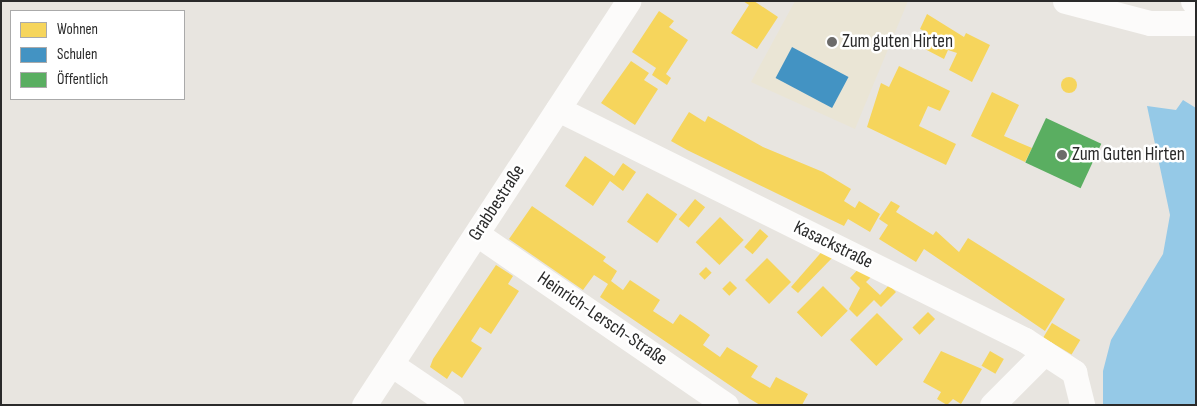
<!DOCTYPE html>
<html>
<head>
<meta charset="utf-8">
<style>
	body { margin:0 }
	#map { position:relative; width:1197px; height:406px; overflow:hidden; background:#e8e5e0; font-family:"Sofia Sans Condensed",sans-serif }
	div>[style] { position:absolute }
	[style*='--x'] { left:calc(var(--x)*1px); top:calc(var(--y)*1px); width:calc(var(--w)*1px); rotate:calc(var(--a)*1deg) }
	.education>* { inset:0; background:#eae5d5 }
	.water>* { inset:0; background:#95c9e7 }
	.homes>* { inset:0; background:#f6d55c; transform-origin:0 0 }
	.round { border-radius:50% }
	.schools>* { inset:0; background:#4393c3; transform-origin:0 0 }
	.public>* { inset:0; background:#5aae61; transform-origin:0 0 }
	.minor>* { height:25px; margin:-12.5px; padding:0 12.5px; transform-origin:12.5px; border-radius:12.5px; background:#fcfbfa }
	.dots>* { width:14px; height:14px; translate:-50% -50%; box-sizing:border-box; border:2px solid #fff; border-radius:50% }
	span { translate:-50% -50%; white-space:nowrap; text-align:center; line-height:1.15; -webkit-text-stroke:5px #fff; paint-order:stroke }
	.poi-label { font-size:19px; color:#2a2a2a }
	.left { translate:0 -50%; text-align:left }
	.street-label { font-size:19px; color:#2a2a2a }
	.frame { position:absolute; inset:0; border:2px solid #2a2a2a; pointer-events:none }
	.legend { position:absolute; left:10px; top:10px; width:175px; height:90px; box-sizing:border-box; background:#fff; border:1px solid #aaa; margin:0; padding:6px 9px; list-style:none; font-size:15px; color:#2a2a2a }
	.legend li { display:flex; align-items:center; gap:10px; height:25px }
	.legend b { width:25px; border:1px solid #aaa }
</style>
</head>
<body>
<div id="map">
	<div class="education">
		<div style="clip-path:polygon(795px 1px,908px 1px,855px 129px,751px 82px)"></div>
	</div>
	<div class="water">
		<div style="clip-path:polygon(1183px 100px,1196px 108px,1196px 405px,1103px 405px,1103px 371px,1111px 340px,1163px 254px,1170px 215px,1147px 106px,1176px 110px)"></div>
	</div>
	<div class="homes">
		<div style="clip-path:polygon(743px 1px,754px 1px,778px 17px,757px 49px,731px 33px,749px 5px)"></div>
		<div style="clip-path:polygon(659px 11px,674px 21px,669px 27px,688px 40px,666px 74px,671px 78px,667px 85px,652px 75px,656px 68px,632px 52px)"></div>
		<div style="clip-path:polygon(927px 14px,964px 37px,966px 33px,990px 45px,972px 82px,949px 70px,957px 53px,948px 50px,944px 59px,921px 47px,928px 33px,920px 29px)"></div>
		<div style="clip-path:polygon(631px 61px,649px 73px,644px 80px,658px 89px,635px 125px,601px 103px)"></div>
		<div style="clip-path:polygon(899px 66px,950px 91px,940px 111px,928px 106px,919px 126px,956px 144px,946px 165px,867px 127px,881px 83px,889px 87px)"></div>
		<div class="round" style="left:1061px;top:77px;width:16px;height:16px"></div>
		<div style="clip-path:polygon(992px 92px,1019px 105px,1004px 136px,1032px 148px,1025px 162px,971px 136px)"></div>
		<div style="clip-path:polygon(689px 112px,705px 122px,708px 116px,763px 147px,823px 172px,851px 189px,844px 201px,855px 208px,859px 201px,880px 214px,870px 232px,848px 219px,844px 226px,687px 150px,671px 141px)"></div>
		<div style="clip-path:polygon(585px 156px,614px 176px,623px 163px,636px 172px,623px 191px,610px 181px,593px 206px,565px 186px)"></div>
		<div style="left:647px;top:193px;width:37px;height:35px;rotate:35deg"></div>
		<div style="left:695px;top:199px;width:13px;height:26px;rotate:39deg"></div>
		<div style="clip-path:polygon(891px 201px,900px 206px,896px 212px,933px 235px,936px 231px,959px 252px,968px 238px,1065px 299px,1045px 331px,924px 249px,916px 262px,879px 239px,888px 225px,879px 219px)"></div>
		<div style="clip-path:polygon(532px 206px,606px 257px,603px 261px,617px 271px,611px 281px,623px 290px,630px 280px,660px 300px,653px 311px,673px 324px,680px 314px,695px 324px,710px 335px,703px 345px,720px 357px,727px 347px,758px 366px,751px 377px,770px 388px,776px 377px,808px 394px,802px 405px,760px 405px,750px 399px,600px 297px,608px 284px,594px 275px,583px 290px,509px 239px)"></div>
		<div style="left:720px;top:217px;width:33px;height:35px;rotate:44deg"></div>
		<div style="left:760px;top:229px;width:11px;height:24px;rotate:41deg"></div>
		<div style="clip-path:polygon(825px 248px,834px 256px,798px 293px,791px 287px)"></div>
		<div style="left:767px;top:258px;width:34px;height:31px;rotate:45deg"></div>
		<div style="clip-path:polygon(496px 265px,513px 276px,508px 284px,519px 291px,491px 334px,480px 327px,471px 341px,482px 348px,462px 378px,452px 371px,447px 379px,430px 367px,433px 359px)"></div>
		<div style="clip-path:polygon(862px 265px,873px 275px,866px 282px,880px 295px,889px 285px,896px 292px,881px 307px,874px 300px,857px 317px,849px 309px,860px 288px,850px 278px)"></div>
		<div style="left:706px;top:267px;width:8px;height:10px;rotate:45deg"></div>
		<div style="left:730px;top:281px;width:10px;height:11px;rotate:45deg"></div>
		<div style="left:823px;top:286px;width:35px;height:37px;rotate:45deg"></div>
		<div style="left:928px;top:312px;width:10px;height:22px;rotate:45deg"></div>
		<div style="left:877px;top:313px;width:37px;height:38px;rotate:45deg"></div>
		<div style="left:1052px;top:323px;width:33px;height:17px;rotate:31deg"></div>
		<div style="clip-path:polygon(941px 351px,982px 369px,961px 404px,953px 399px,947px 405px,937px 399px,941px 392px,923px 382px)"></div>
		<div style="left:990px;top:351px;width:16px;height:17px;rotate:30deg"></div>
	</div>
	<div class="schools">
		<div style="left:792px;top:47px;width:64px;height:35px;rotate:28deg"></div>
	</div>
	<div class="public">
		<div style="left:1046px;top:118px;width:61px;height:49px;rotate:25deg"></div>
	</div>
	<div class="minor">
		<div style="--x:1065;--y:1;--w:88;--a:14.5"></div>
		<div style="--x:1150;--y:23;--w:46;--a:0"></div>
		<div style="--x:1193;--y:1;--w:5;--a:53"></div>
		<div style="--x:558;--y:109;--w:521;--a:26.32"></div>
		<div style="--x:1025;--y:340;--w:59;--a:33.1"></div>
		<div style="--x:1074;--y:372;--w:34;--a:76"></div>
		<div style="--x:477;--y:234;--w:302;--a:34.5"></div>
		<div style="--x:391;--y:364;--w:73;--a:34.3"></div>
		<div style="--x:364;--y:405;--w:483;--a:-56.8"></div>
		<div style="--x:992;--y:405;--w:74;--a:-45"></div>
	</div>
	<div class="dots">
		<div style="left:832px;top:42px;background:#6c6b6a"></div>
		<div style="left:1062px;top:155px;background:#6c6b6a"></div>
	</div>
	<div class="poi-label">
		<span class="left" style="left:842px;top:42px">Zum guten Hirten</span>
		<span class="left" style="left:1072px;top:155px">Zum Guten Hirten</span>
	</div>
	<div class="street-label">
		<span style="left:497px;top:203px;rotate:-57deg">Grabbestraße</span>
		<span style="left:833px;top:245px;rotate:26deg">Kasackstraße</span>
		<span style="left:602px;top:319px;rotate:34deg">Heinrich-Lersch-Straße</span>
	</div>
	<div class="frame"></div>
	<ul class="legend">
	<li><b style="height:14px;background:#f6d55c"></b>Wohnen</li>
	<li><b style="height:14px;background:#4393c3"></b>Schulen</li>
	<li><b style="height:14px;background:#5aae61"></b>Öffentlich</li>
	</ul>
</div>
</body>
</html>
